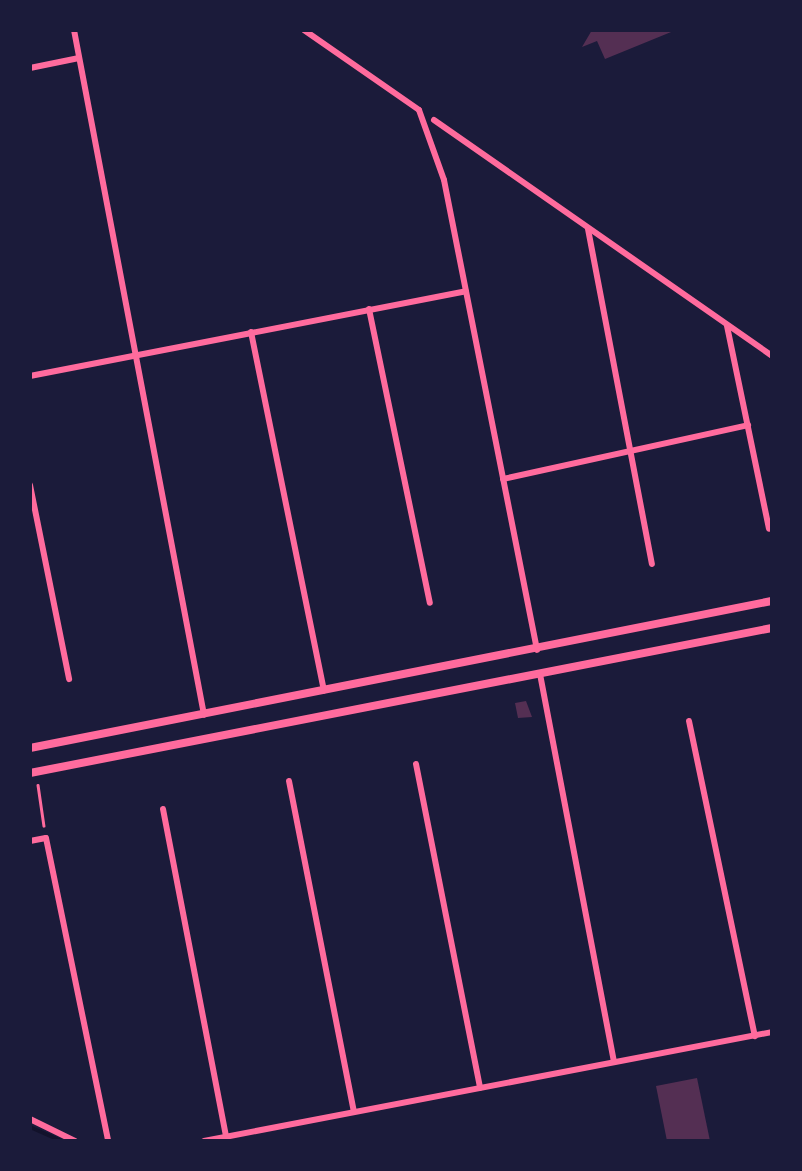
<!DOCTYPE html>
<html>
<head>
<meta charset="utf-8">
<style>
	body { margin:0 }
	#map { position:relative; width:802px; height:1171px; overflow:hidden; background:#1b1b3a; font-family:"Alegreya Sans",sans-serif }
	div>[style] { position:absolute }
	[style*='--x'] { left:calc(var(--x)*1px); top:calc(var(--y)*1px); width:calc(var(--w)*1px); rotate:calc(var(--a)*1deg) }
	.stream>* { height:4px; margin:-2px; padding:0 2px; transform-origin:2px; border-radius:2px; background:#12122b }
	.building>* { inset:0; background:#542f53 }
	.path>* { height:2.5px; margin:-1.25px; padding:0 1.25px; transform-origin:1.25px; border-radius:1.25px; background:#ff6b9d }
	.minor>* { height:6px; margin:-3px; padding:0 3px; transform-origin:3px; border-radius:3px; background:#ff6b9d }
	.tertiary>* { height:8px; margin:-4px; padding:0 4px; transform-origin:4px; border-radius:4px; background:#ff6b9d }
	span { translate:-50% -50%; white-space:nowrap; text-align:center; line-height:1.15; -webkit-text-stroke:10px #1b1b3a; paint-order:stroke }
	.frame { position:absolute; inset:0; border:32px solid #1b1b3a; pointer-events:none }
</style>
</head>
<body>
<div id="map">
	<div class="stream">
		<div style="--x:30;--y:1127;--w:35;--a:24"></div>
	</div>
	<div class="building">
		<div style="clip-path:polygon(592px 30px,676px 30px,605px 59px,597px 41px,582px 47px)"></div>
		<div style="clip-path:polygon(526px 701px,532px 717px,518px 718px,515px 703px)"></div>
		<div style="clip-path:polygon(697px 1078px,710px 1141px,667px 1141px,656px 1086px)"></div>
	</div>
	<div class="path">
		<div style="--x:38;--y:785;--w:41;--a:81.7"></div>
	</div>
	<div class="minor">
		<div style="--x:74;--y:30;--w:697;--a:79.25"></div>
		<div style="--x:304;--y:30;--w:140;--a:34.8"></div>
		<div style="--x:419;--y:110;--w:74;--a:70.3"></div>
		<div style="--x:444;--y:180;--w:479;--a:78.8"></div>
		<div style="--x:30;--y:68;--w:50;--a:-11.5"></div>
		<div style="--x:434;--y:120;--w:412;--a:34.9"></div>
		<div style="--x:588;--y:229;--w:341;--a:79.2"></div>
		<div style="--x:369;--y:309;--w:300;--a:78.3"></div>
		<div style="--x:727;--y:326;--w:207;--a:78.3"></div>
		<div style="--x:251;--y:332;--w:366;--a:78.5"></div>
		<div style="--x:30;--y:376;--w:444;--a:-11"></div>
		<div style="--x:503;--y:479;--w:251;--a:-12.4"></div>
		<div style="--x:30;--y:485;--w:198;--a:78.6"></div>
		<div style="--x:540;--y:674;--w:395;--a:79.2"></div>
		<div style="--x:689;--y:721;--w:322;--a:78.2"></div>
		<div style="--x:416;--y:764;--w:330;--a:78.8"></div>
		<div style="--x:289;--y:781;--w:337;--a:78.9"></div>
		<div style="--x:163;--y:809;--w:334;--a:79.1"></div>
		<div style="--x:30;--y:841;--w:16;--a:-11"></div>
		<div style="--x:46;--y:838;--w:309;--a:78.4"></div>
		<div style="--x:30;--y:1119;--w:50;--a:26.1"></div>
		<div style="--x:204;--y:1141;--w:578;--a:-10.86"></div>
	</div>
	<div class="tertiary">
		<div style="--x:30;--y:748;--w:756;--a:-11.21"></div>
		<div style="--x:30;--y:773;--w:756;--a:-11.06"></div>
	</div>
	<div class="frame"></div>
</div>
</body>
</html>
